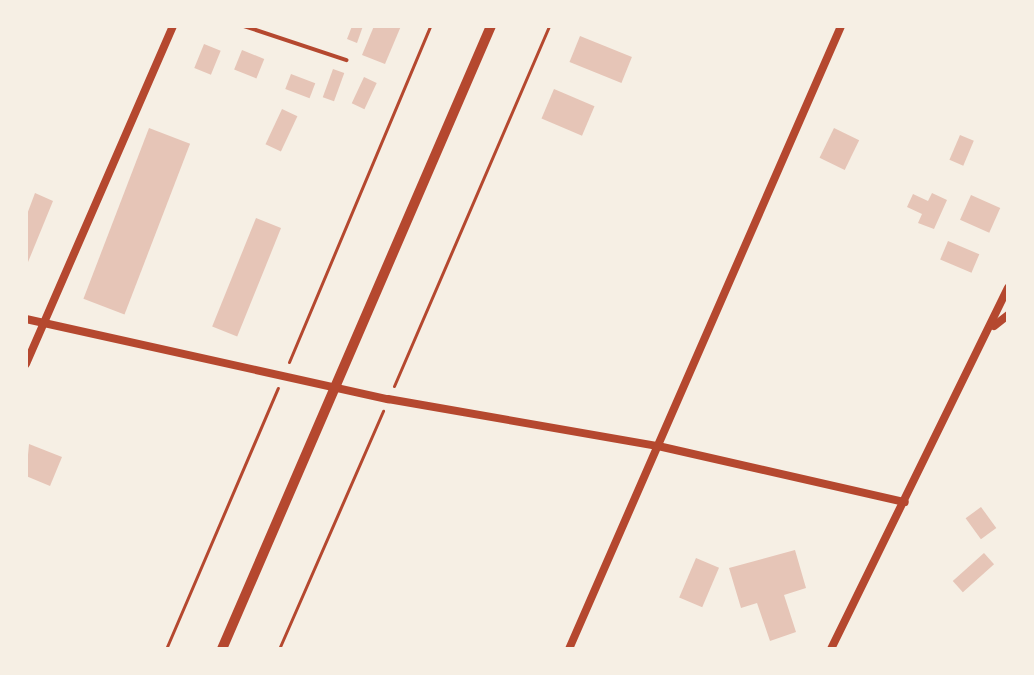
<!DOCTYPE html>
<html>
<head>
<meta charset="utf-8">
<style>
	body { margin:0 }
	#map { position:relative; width:1034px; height:675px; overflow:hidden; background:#f6efe4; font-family:Overpass,sans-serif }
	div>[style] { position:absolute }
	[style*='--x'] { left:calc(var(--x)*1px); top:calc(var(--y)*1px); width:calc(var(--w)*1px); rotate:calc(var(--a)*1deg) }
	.building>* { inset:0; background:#e6c5b7; transform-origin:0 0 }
	.path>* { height:3px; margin:-1.5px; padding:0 1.5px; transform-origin:1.5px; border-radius:1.5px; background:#b5482f }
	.service>* { height:4px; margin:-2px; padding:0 2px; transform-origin:2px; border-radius:2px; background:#b5482f }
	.minor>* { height:8px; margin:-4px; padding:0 4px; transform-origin:4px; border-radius:4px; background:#b5482f }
	.tertiary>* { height:10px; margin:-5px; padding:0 5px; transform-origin:5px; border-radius:5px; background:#b5482f }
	span { translate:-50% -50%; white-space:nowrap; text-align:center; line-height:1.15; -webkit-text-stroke:8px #f6efe4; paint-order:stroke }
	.frame { position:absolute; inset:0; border:28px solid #f6efe4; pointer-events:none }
</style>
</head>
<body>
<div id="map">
	<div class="building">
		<div style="clip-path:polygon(352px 26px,363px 26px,357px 43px,347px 39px)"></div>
		<div style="clip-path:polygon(374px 26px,401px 26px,385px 64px,362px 55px)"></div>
		<div style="left:580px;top:36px;width:56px;height:28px;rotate:22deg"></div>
		<div style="left:204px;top:44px;width:18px;height:26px;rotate:22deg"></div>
		<div style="left:242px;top:50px;width:24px;height:21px;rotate:22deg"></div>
		<div style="left:333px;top:69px;width:12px;height:30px;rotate:20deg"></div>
		<div style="left:291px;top:74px;width:26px;height:16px;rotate:21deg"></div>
		<div style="left:364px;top:77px;width:14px;height:29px;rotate:25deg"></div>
		<div style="left:554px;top:89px;width:44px;height:32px;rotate:23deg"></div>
		<div style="left:282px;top:109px;width:17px;height:39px;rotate:25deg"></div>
		<div style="left:149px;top:128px;width:44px;height:183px;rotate:21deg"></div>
		<div style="left:834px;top:128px;width:28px;height:33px;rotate:26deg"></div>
		<div style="left:960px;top:135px;width:15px;height:27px;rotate:23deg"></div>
		<div style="clip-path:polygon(35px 193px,53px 201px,26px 267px,26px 217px)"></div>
		<div style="clip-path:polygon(932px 193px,947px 200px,934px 229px,918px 223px,922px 214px,907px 207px,913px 194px,928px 201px)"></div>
		<div style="left:971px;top:195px;width:32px;height:27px;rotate:24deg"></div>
		<div style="left:256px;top:218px;width:27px;height:117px;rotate:22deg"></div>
		<div style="left:948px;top:241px;width:34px;height:20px;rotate:23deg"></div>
		<div style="clip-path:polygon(29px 444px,62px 457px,50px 486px,26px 476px)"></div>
		<div style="left:981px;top:507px;width:26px;height:19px;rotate:54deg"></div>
		<div style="clip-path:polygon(795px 550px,806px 588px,784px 595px,796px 632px,770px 641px,757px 603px,741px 608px,729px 568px)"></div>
		<div style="left:984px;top:553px;width:15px;height:42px;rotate:48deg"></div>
		<div style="left:696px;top:558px;width:25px;height:43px;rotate:23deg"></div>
	</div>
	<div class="path">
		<div style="--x:289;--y:362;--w:364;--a:-67.2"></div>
		<div style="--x:394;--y:386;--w:392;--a:-66.7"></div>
		<div style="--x:166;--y:649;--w:284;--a:-66.8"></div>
		<div style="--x:279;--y:649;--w:260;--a:-66.4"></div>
	</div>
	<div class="service">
		<div style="--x:244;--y:26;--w:108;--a:18.4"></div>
	</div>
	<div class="minor">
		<div style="--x:26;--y:319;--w:371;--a:12.5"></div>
		<div style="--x:388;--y:399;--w:274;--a:9.9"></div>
		<div style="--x:658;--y:446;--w:253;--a:12.8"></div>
		<div style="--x:994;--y:326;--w:18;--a:-38"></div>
		<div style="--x:26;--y:364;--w:369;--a:-66.5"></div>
		<div style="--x:569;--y:649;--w:680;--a:-66.41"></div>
		<div style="--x:831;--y:649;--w:402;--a:-63.9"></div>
	</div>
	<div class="tertiary">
		<div style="--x:222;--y:649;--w:679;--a:-66.65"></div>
	</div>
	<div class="frame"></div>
</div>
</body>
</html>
